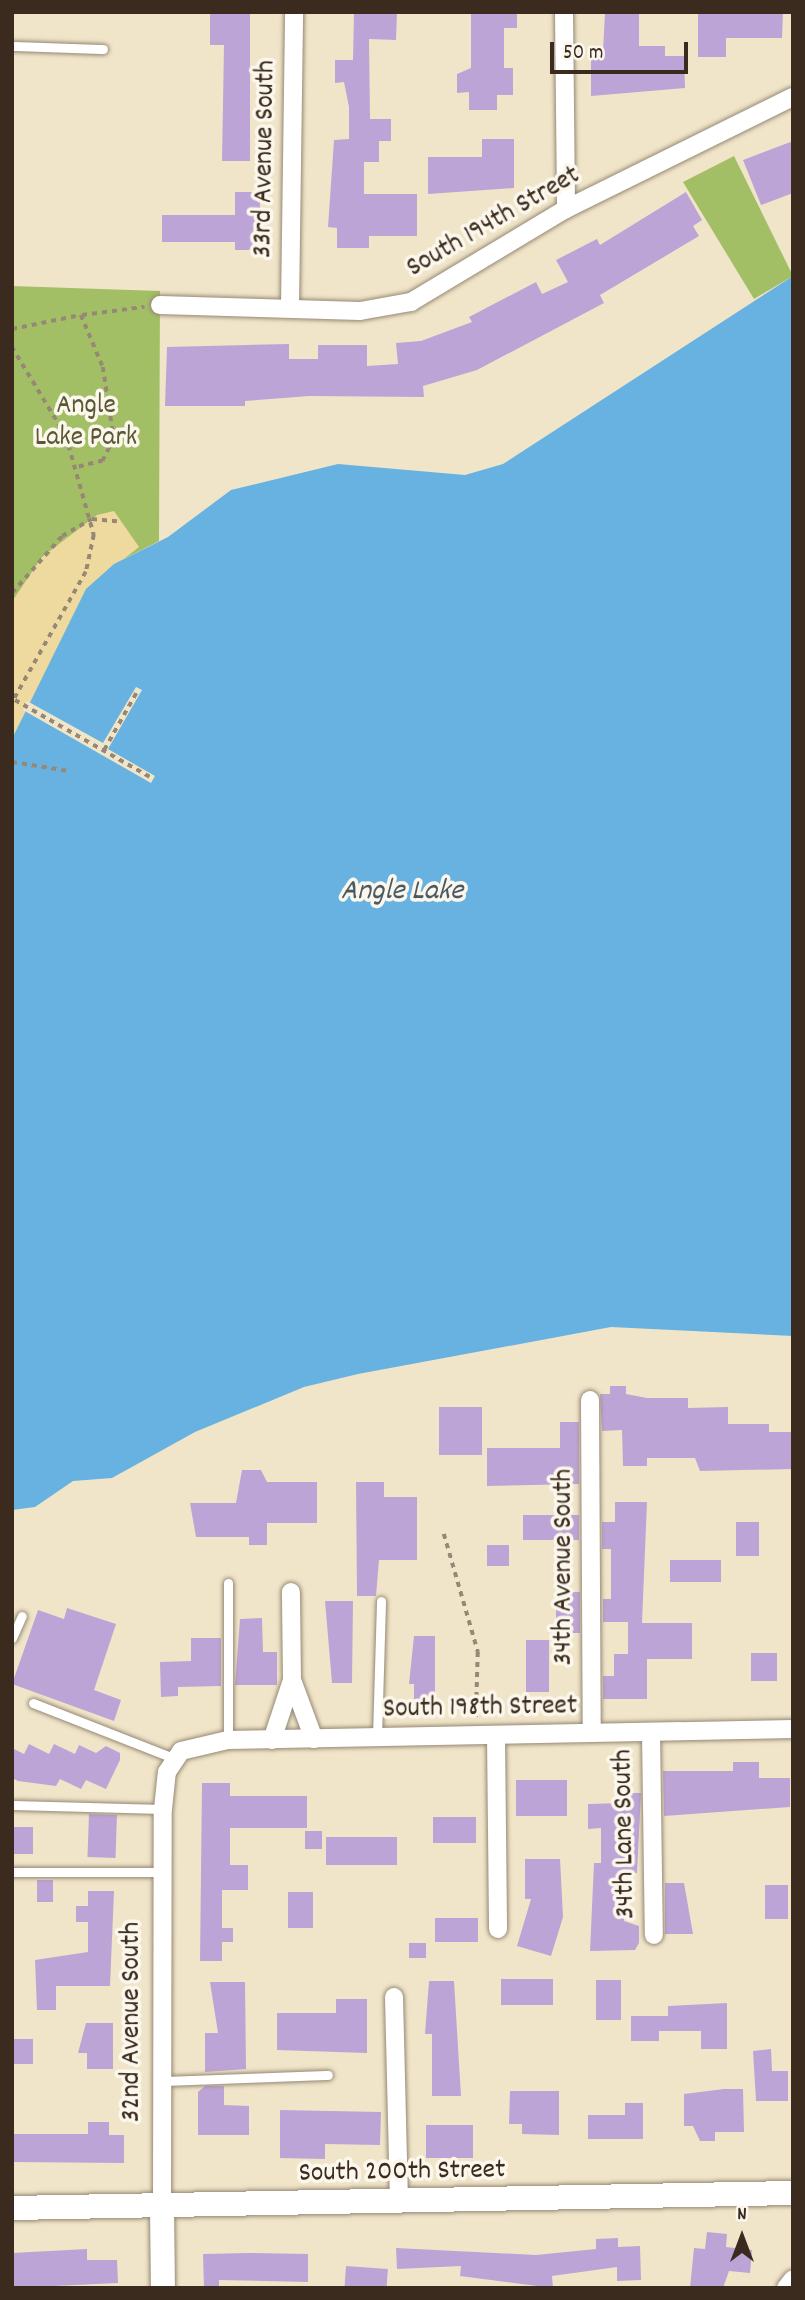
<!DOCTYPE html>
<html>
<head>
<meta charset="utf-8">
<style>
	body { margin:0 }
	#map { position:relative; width:805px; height:2300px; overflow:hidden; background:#f0e5c9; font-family:Dekko,sans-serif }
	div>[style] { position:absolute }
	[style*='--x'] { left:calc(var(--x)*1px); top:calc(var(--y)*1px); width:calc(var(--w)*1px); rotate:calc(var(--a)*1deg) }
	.green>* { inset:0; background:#a3bf66 }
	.sand>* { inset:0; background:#eeda9e }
	.water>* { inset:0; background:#67b2e0 }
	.pier>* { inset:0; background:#f0e5c9 }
	.building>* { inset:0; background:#bda4d6; transform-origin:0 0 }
	.path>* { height:3.5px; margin-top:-1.75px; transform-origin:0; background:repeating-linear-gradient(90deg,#968874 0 5px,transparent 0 10px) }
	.roads { filter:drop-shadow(0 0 2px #968874) drop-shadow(0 0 2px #968874) }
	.lane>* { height:9px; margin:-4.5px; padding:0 4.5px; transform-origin:4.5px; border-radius:4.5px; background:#fff }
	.street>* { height:18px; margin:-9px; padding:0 9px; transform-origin:9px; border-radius:9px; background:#fff }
	.secondary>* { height:24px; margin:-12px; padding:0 12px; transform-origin:12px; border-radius:12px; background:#fff }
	span { translate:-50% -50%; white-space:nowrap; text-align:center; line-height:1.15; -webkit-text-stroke:7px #fbf7ec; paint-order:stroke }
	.street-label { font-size:28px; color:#3b2a1e }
	.park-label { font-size:28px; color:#5a5734 }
	.water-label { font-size:30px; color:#4a5a62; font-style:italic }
	.frame { position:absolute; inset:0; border:14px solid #3b2a1e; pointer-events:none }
	.north { position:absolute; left:707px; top:2202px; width:70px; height:70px; -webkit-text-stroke:5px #fbf7ec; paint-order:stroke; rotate:0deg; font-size:19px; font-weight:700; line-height:28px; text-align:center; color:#3b2a1e }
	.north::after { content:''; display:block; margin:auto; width:24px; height:32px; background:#3b2a1e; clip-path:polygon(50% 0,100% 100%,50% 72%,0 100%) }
	.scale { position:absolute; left:550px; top:42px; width:138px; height:32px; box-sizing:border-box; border:4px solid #3b2a1e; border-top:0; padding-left:9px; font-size:21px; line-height:24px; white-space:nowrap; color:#3b2a1e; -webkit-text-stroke:5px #fbf7ec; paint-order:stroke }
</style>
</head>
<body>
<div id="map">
	<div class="green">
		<div style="clip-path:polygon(734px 156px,793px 276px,754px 299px,683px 182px)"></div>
		<div style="clip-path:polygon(12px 286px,160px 291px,159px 541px,114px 564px,86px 589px,12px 739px)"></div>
	</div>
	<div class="sand">
		<div style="clip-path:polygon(114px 511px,139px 547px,86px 589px,12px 739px,13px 600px,42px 557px,97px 515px)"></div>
	</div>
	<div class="water">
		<div style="clip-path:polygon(793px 276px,793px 1336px,611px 1327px,358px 1374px,304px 1387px,195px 1432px,112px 1478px,73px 1481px,35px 1507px,12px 1510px,12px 739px,86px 589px,114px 564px,168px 537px,231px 490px,338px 464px,465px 475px,503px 464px)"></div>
	</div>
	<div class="pier">
		<div style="clip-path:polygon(136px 687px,142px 690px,108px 749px,155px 776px,151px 783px,23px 710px,27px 701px,103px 743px)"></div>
	</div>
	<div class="building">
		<div style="clip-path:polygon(250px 12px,250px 161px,222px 161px,224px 45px,210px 45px,210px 13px)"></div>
		<div style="clip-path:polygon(354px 12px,397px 12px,396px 40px,369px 39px,370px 119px,391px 119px,391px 141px,379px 141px,379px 162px,364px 162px,364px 194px,417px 194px,417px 236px,369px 236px,369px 248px,337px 248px,337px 228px,328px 227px,334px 140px,349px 139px,349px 107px,344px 82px,335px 83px,335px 60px,353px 60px)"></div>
		<div style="clip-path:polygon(471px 12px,517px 12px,517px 28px,504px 28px,504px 68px,513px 68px,513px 95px,497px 95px,497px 110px,469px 110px,469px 92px,457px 93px,457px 74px,471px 68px)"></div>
		<div style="clip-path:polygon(605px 12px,639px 12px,639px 46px,665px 46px,665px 56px,684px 56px,685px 88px,591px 96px,591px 52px,603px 52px)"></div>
		<div style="clip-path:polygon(783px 12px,782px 38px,726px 38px,726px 57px,698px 57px,698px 14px)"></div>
		<div style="clip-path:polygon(482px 139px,514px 139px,514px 188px,428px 194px,428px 157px,482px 157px)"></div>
		<div style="clip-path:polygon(793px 141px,793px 193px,761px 205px,743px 160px)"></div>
		<div style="clip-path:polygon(235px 192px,260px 192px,260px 250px,235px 250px,235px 242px,162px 242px,162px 215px,235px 215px)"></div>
		<div style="clip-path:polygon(686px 192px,702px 220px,693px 226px,699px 236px,600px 295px,604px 303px,477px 370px,423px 386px,424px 397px,309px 396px,245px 401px,245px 406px,165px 406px,167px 347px,289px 344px,289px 359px,318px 359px,318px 345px,367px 345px,367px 366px,398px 364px,396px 343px,421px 341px,472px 322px,469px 317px,536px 282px,542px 294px,568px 282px,556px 260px,597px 239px,600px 245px)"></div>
		<div style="clip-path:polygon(610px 1386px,626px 1386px,626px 1394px,647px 1398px,688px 1398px,688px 1408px,728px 1407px,728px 1424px,769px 1424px,769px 1432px,793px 1432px,793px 1469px,700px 1471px,695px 1458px,647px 1458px,647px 1466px,623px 1466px,622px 1430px,602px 1431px,600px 1394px,610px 1394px)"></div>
		<div style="left:439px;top:1407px;width:43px;height:48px"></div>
		<div style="clip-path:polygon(560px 1422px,579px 1422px,579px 1484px,487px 1486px,487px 1448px,560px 1448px)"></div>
		<div style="clip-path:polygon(242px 1470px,261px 1470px,267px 1482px,317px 1482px,317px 1523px,267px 1523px,267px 1545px,249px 1545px,249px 1537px,196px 1537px,190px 1503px,236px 1503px)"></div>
		<div style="clip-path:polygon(356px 1482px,384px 1482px,384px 1497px,417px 1497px,417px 1560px,379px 1560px,376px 1596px,357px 1596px)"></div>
		<div style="clip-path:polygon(615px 1502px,647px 1502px,642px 1623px,692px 1623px,692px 1659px,647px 1659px,647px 1699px,603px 1699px,603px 1676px,614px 1676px,614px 1654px,628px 1654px,628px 1622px,603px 1622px,603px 1599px,611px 1599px,611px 1549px,602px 1549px,602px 1522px,615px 1522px)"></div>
		<div style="left:579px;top:1515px;width:25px;height:56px;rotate:90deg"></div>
		<div style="left:736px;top:1522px;width:23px;height:34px"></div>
		<div style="left:487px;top:1545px;width:22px;height:21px"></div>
		<div style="left:721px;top:1560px;width:22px;height:51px;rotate:90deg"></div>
		<div style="left:556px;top:1592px;width:24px;height:41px"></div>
		<div style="clip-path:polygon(325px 1601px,353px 1601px,352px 1683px,332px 1683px)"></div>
		<div style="clip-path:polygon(67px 1608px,116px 1624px,94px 1690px,121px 1700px,114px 1721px,12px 1684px,38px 1610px,64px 1619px)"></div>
		<div style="clip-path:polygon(262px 1618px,263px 1652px,277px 1652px,277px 1685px,235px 1685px,240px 1619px)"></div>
		<div style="clip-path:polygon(414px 1636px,435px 1636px,435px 1699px,414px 1699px,414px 1684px,409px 1684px)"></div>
		<div style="clip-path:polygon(191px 1638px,221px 1638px,221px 1686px,178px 1687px,178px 1696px,161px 1697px,160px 1662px,191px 1661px)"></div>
		<div style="left:526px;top:1640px;width:23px;height:52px"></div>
		<div style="left:751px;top:1653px;width:26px;height:28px"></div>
		<div style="clip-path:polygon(29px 1744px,49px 1754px,54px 1744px,75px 1754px,79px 1745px,96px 1753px,106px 1746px,120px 1753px,120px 1760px,106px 1789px,86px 1780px,81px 1789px,60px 1779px,56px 1786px,18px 1781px,12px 1778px,12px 1748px,24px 1754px)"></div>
		<div style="clip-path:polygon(733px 1762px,759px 1762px,759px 1778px,790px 1778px,790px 1807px,664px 1816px,663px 1771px,733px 1771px)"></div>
		<div style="left:516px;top:1780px;width:51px;height:36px"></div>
		<div style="clip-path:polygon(202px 1783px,230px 1783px,230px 1796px,307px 1796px,307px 1828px,230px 1828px,230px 1865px,248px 1865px,248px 1890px,222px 1890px,222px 1928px,233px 1928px,233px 1942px,222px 1942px,222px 1961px,200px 1961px)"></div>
		<div style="clip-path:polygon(625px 1793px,641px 1793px,637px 1873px,625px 1873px,624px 1921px,639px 1926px,639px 1943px,635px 1950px,590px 1951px,594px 1863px,601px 1863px,601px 1828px,588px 1829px,588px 1804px,625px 1803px)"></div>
		<div style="left:89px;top:1814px;width:28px;height:43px;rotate:2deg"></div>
		<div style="left:433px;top:1817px;width:43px;height:26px"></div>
		<div style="left:12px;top:1827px;width:21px;height:27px"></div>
		<div style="left:305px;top:1831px;width:17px;height:18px"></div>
		<div style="left:326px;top:1837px;width:71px;height:28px"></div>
		<div style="clip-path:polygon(525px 1859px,560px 1859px,563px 1917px,551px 1956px,517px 1946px,531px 1899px,525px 1899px)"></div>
		<div style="left:37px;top:1880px;width:16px;height:22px"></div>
		<div style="clip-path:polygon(665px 1883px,684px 1883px,693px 1934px,665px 1934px)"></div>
		<div style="left:765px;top:1885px;width:23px;height:34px"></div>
		<div style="clip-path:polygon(88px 1891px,114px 1891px,110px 1986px,56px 1986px,56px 2010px,37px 2010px,35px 1960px,88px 1952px,88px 1922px,76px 1922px,76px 1906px,88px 1906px)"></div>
		<div style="left:288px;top:1892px;width:25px;height:36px"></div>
		<div style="left:435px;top:1918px;width:43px;height:24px"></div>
		<div style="left:426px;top:1943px;width:15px;height:17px;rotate:90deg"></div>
		<div style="left:501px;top:1979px;width:52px;height:26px"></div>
		<div style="left:596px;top:1980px;width:25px;height:40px"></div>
		<div style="clip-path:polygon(429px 1981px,454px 1981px,461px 2096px,432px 2096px,432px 2034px,425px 2034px)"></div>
		<div style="clip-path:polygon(210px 1982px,245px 1982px,246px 2069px,205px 2072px,205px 2033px,218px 2033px)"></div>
		<div style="clip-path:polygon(336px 1999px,367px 1999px,367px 2053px,277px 2050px,277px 2013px,336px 2013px)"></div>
		<div style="clip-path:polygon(727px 2003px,727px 2049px,701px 2049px,701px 2031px,659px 2031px,659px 2041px,631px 2041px,631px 2016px,668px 2016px,668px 2006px)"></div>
		<div style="clip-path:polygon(86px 2023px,113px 2023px,113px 2069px,87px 2069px,87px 2053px,78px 2053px)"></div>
		<div style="left:12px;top:2039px;width:21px;height:25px"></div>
		<div style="clip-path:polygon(771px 2049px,772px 2071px,788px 2071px,788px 2101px,756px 2101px,753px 2051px)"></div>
		<div style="clip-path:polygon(205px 2086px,224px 2086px,224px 2105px,249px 2106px,249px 2135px,198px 2135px,198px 2092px)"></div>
		<div style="clip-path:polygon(724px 2089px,743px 2089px,744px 2132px,715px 2132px,715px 2141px,700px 2141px,693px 2126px,684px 2126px,684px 2094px)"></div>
		<div style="clip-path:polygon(510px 2091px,559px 2091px,559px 2135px,522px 2134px,522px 2124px,509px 2124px)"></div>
		<div style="clip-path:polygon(625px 2103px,643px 2103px,643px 2139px,588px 2139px,588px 2115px,625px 2115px)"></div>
		<div style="clip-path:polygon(280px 2110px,381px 2112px,380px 2145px,325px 2144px,325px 2159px,280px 2158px)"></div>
		<div style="clip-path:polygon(88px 2122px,109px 2122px,109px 2135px,124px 2135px,124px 2163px,12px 2162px,12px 2134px,88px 2134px)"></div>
		<div style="left:426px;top:2125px;width:47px;height:33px"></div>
		<div style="clip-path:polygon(707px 2232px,727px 2234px,726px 2247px,752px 2250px,750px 2273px,729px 2271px,723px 2288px,690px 2288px,694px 2248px,705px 2249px)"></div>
		<div style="clip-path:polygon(618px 2238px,618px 2247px,640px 2246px,641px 2280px,617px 2281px,617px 2267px,552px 2276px,553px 2288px,460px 2276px,461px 2266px,397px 2269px,396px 2248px,536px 2255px,596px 2249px,596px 2239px)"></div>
		<div style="clip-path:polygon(87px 2249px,87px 2260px,117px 2260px,118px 2283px,12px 2288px,12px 2253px)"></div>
		<div style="clip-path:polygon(249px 2253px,308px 2254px,308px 2282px,219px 2280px,219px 2288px,204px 2288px,203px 2254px)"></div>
		<div style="left:346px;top:2266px;width:42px;height:22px;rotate:4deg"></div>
	</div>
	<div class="path">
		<div style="--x:82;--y:315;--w:63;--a:-7.4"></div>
		<div style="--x:12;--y:329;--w:70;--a:-11.5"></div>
		<div style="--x:81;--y:315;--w:56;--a:67.1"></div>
		<div style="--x:103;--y:367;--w:73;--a:81.3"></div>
		<div style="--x:114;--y:439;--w:25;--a:117"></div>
		<div style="--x:103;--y:461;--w:25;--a:166"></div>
		<div style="--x:12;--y:347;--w:104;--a:58.8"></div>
		<div style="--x:66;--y:436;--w:103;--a:74.2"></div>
		<div style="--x:94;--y:535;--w:38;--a:102"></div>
		<div style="--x:86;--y:572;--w:150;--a:119.5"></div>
		<div style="--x:12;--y:593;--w:76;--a:-48.7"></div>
		<div style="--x:62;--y:536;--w:34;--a:-30"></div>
		<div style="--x:92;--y:519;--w:25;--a:5"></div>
		<div style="--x:15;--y:700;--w:155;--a:29.7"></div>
		<div style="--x:104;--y:750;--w:69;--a:-60.5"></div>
		<div style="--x:12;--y:762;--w:58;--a:9"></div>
		<div style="--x:444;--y:1534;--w:123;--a:73.9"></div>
		<div style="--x:478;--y:1652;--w:68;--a:91.7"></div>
	</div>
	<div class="roads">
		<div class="lane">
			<div style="--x:12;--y:46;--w:91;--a:1.9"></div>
			<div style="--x:228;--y:1583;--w:157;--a:90"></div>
			<div style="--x:12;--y:1638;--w:24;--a:-66"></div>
			<div style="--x:33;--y:1703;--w:150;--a:21.4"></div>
			<div style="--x:377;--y:1737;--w:136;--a:-88.3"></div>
			<div style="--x:13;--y:1805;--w:150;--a:1.5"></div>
			<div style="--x:12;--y:1872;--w:151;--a:0"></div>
			<div style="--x:162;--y:2081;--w:166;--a:-2.1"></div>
		</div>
		<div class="street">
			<div style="--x:564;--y:12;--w:197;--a:89.4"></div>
			<div style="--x:160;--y:305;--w:200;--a:1.7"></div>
			<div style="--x:360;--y:311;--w:52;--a:-10"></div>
			<div style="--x:411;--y:302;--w:181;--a:-31"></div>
			<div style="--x:566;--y:209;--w:253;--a:-26.3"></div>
			<div style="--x:290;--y:306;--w:294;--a:-89.2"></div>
			<div style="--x:590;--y:1400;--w:333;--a:89.7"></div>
			<div style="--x:292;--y:1680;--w:63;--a:69.6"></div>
			<div style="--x:651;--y:1732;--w:203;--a:89.2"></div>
			<div style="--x:496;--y:1735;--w:194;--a:89.4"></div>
			<div style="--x:272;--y:1740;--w:63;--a:-71.6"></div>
			<div style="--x:292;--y:1680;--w:88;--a:-90.7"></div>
			<div style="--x:394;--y:1997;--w:206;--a:88.6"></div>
			<div style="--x:162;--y:2209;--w:400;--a:-89.9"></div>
			<div style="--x:163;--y:1809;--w:37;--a:-84"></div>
			<div style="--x:167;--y:1772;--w:25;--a:-56"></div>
			<div style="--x:181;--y:1751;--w:48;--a:-13.2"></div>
			<div style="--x:228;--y:1740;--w:565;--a:-1.12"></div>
			<div style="--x:786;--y:2288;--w:11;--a:-52"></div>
		</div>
		<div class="secondary">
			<div style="--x:12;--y:2208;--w:781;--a:-1.1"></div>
			<div style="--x:162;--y:2209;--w:79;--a:89.3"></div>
		</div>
	</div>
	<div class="street-label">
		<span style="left:266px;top:159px;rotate:-89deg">33rd Avenue South</span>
		<span style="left:494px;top:223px;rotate:-30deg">South 194th Street</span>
		<span style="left:565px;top:1567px;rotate:-90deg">34th Avenue South</span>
		<span style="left:480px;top:1709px;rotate:-1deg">South 198th Street</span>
		<span style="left:626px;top:1834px;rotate:-91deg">34th Lane South</span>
		<span style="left:133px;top:2022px;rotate:-90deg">32nd Avenue South</span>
		<span style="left:402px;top:2173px;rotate:-1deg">South 200th Street</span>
	</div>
	<div class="park-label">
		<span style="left:86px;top:423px">Angle<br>Lake Park</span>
	</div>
	<div class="water-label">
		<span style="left:402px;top:893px">Angle Lake</span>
	</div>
	<div class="frame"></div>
	<div class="north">N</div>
	<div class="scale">50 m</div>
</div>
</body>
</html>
